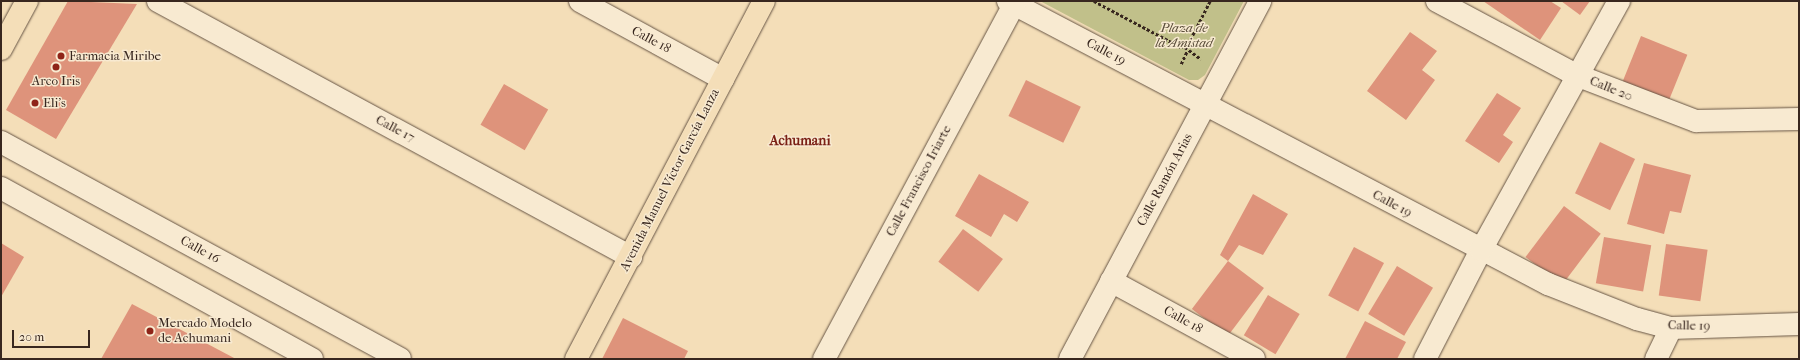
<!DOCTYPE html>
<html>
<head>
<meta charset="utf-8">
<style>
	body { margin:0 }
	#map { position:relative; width:1800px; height:360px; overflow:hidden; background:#f4deb8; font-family:"IM FELL French Canon",serif }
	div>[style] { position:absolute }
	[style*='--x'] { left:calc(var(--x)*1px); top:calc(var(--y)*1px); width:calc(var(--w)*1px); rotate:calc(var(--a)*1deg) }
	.green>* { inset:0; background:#c1c08a }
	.building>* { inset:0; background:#de937b; transform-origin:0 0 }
	.path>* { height:2.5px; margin-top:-1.25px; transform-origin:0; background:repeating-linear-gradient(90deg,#38271f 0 3px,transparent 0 5px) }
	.roads { filter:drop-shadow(0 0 1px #675545) drop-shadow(0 0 1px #675545) }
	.minor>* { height:22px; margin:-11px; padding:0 11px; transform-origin:11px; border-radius:11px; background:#f8ead1 }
	.major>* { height:22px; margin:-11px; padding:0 11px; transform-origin:11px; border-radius:11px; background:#f4deb8 }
	.dots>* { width:11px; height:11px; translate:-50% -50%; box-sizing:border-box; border:2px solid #f8ead1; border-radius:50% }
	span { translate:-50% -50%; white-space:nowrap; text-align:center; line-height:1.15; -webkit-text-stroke:3px #f8ead1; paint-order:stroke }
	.park-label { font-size:13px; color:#5a4d3a; font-style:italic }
	.street-label { font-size:13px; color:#38271f }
	.poi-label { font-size:13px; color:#38271f }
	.left { translate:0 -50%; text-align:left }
	.neighbourhood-label { font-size:14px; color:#7a1f14; font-weight:700 }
	.frame { position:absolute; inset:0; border:2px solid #38271f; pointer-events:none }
	.scale { position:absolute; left:12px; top:330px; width:78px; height:18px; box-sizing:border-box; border:2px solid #38271f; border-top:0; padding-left:5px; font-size:12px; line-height:14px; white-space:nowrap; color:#38271f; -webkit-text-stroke:3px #f8ead1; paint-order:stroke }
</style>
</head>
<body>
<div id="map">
	<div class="green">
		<div style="clip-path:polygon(1040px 1px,1244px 1px,1205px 75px,1198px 80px,1189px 80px)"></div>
	</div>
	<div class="building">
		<div style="clip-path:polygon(68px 1px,137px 4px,56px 139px,6px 110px)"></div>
		<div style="clip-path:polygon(1483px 1px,1550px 1px,1561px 8px,1540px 40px)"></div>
		<div style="clip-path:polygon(1561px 1px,1590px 1px,1580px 15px)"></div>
		<div style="clip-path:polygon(1410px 32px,1437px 51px,1422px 70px,1435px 80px,1406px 120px,1367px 91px)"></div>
		<div style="left:1641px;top:36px;width:50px;height:53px;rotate:22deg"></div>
		<div style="left:1026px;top:80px;width:61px;height:40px;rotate:26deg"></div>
		<div style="left:504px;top:84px;width:51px;height:47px;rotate:30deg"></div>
		<div style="clip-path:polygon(1497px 93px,1521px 108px,1503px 135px,1513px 142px,1499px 163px,1465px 141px)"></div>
		<div style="left:1600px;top:142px;width:39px;height:57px;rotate:26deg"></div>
		<div style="clip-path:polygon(1644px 163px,1691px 175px,1681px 213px,1670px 211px,1664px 234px,1627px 224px)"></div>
		<div style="clip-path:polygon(979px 174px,1029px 202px,1017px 222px,1004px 214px,991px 237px,955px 216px)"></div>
		<div style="clip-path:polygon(1253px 194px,1288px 214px,1263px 255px,1239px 245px,1228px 261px,1220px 255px)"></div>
		<div style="left:1564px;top:206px;width:46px;height:64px;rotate:37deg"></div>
		<div style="left:963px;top:229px;width:50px;height:41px;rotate:37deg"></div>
		<div style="left:1604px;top:237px;width:48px;height:47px;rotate:10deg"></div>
		<div style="clip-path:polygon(1px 243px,24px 257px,1px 297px)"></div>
		<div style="left:1666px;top:244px;width:42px;height:52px;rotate:8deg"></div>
		<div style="left:1354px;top:247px;width:34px;height:55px;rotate:28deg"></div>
		<div style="left:1228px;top:261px;width:45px;height:60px;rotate:37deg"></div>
		<div style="left:1397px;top:266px;width:42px;height:56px;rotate:31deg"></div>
		<div style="left:1268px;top:295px;width:37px;height:47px;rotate:31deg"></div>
		<div style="clip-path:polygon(132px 304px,236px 359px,101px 359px)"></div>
		<div style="clip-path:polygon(623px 318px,688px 351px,684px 359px,602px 359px)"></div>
		<div style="clip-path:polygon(1365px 321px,1406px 342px,1397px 359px,1345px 359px)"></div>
	</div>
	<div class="path">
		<div style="--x:1094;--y:1;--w:98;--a:27.9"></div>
		<div style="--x:1181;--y:47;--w:8;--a:-23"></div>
		<div style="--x:1188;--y:44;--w:48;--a:-62.9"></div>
		<div style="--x:1185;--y:47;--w:20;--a:37"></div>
		<div style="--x:1181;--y:64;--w:14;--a:-65"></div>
	</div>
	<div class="roads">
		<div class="minor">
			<div style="--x:158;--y:1;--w:538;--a:28.42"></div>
			<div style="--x:580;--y:1;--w:163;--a:28.6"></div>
			<div style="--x:1008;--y:1;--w:610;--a:27.66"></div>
			<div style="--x:1548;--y:284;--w:96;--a:21.5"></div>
			<div style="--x:1637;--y:319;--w:35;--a:15"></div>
			<div style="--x:1671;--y:328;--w:128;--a:-1.8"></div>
			<div style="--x:1437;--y:1;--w:157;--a:28"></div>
			<div style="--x:1576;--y:75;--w:129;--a:21"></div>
			<div style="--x:1696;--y:121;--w:103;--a:-1.1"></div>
			<div style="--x:1;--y:142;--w:454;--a:28.5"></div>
			<div style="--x:1;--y:188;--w:355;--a:28.8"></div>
			<div style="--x:1111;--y:281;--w:163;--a:28.6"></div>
			<div style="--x:824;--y:359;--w:403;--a:-61.8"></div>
			<div style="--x:1070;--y:359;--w:405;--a:-62"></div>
			<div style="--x:1425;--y:359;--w:123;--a:-62.8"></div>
			<div style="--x:1481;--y:250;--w:285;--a:-61"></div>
			<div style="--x:1656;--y:359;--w:34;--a:-64"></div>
		</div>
		<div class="major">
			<div style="--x:1;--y:49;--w:55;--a:-61.6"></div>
			<div style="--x:576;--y:359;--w:404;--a:-62.3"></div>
		</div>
	</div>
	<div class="dots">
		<div style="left:61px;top:56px;background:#8f2418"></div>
		<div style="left:56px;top:67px;background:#8f2418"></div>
		<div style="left:35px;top:103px;background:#8f2418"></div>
		<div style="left:150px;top:331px;background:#8f2418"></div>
	</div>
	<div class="park-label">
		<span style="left:1184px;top:36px">Plaza de<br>la Amistad</span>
	</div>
	<div class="street-label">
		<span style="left:651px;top:40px;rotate:28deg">Calle 18</span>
		<span style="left:1106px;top:52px;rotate:28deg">Calle 19</span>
		<span style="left:1611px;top:89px;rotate:22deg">Calle 20</span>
		<span style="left:395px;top:129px;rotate:28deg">Calle 17</span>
		<span style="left:670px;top:180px;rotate:-63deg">Avenida Manuel Víctor García Lanza</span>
		<span style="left:1165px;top:180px;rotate:-62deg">Calle Ramón Arias</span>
		<span style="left:919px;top:181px;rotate:-62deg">Calle Francisco Iriarte</span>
		<span style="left:1392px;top:204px;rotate:28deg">Calle 19</span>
		<span style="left:200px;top:250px;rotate:29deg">Calle 16</span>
		<span style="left:1183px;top:320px;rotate:29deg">Calle 18</span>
		<span style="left:1689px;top:326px;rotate:1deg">Calle 19</span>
	</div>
	<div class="poi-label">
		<span class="left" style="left:69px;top:56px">Farmacia Miribe</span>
		<span style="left:56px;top:81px">Arco Iris</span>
		<span class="left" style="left:43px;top:103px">Eli's</span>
		<span class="left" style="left:158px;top:331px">Mercado Modelo<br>de Achumani</span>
	</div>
	<div class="neighbourhood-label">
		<span style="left:800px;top:141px">Achumani</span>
	</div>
	<div class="frame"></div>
	<div class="scale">20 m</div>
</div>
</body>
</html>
